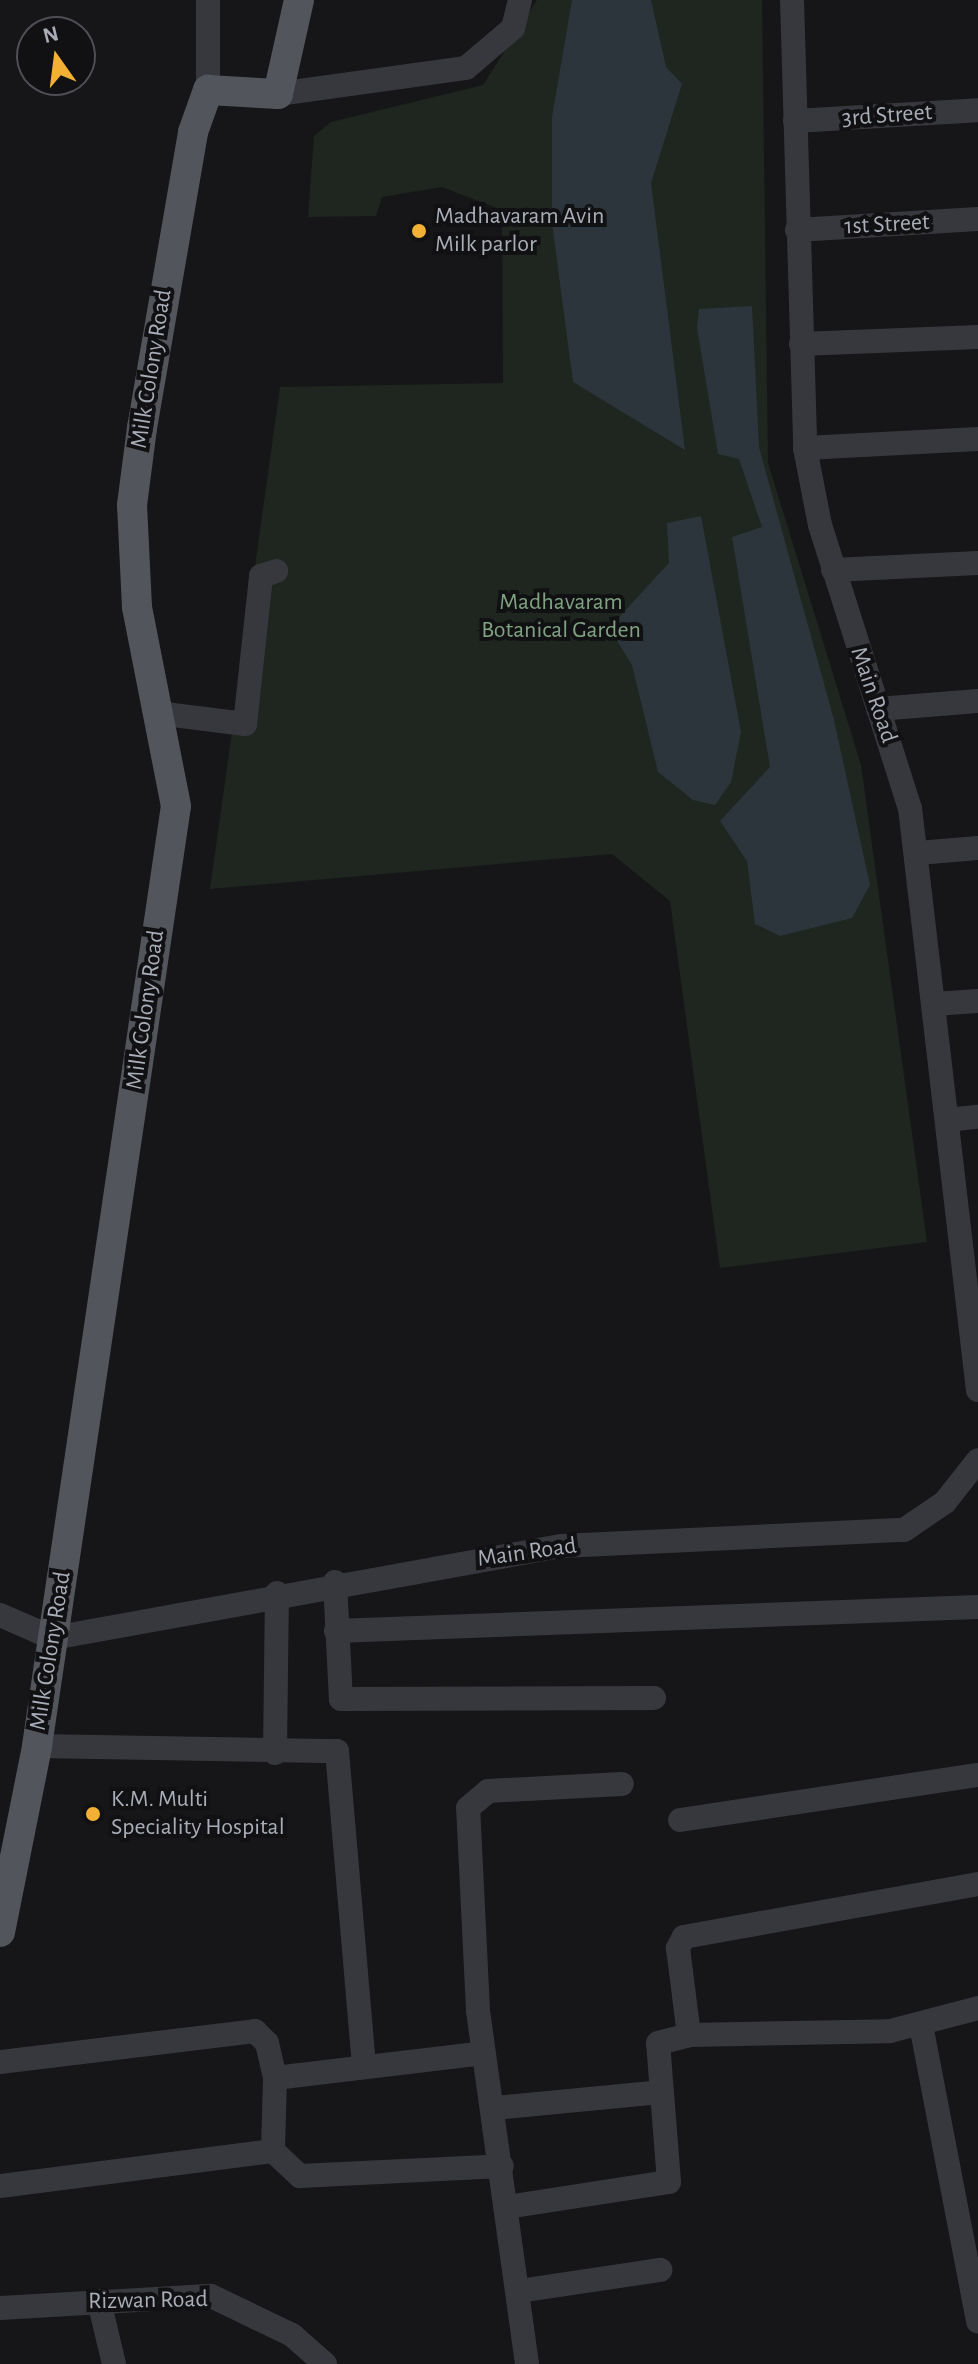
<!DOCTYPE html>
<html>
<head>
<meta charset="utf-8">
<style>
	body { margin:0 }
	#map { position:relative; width:978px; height:2364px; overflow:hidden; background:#161618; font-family:"Alegreya Sans",sans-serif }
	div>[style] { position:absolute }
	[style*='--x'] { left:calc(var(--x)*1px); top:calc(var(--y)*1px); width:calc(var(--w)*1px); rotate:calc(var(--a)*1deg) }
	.green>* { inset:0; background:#1e261f }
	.water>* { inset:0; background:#2c353c }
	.minor>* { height:24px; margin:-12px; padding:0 12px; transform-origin:12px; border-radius:12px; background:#37383d }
	.major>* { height:30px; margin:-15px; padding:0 15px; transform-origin:15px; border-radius:15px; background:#53555c }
	.dots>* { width:22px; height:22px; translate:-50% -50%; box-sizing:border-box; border:4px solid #111113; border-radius:50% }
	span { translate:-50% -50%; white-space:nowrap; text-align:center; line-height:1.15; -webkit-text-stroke:8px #111113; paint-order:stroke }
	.street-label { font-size:24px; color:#a8adb8 }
	.poi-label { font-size:24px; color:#a8adb8 }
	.left { translate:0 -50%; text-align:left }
	.park-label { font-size:24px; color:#7fa381 }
	.north { position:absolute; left:16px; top:16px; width:80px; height:80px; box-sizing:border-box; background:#111113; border:2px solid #4d4f55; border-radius:50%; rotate:346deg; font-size:22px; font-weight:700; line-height:32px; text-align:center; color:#a8adb8 }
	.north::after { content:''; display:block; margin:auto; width:28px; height:36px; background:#f2b134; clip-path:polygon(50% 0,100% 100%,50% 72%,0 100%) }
</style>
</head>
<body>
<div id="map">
	<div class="green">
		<div style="clip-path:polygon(537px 0,762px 0,768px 463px,861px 765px,927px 1242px,720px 1268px,670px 901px,612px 854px,210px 889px,280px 387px,503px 383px,502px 210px,442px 187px,382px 197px,376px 216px,308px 217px,314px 136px,331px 122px,483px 85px)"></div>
	</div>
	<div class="water">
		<div style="clip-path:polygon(572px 0,651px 0,666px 67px,682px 84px,651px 183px,685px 450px,573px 382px,552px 223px,552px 117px)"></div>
		<div style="clip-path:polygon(752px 306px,759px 447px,834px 720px,870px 885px,852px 918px,780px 936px,755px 924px,747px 861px,720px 821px,770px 767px,732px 537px,762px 527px,739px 459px,718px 454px,697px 328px,699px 309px)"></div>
		<div style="clip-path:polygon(701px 516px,741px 732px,731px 782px,715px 805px,693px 800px,658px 772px,632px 665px,609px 628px,669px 563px,667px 523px)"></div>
	</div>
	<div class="minor">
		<div style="--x:208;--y:0;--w:90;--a:90"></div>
		<div style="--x:792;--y:0;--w:448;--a:88.3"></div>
		<div style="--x:805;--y:448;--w:78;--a:79"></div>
		<div style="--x:820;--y:525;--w:297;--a:72.4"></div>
		<div style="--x:910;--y:808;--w:586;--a:83.34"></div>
		<div style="--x:278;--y:94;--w:190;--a:-7.9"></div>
		<div style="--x:466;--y:68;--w:62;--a:-40.4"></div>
		<div style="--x:513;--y:28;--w:29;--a:-76"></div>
		<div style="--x:795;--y:121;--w:183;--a:-3.4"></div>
		<div style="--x:797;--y:230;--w:181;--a:-3.5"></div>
		<div style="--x:801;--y:344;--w:177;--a:-2.3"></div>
		<div style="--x:805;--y:448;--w:173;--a:-3"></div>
		<div style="--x:833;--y:570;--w:145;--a:-2.8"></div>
		<div style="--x:878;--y:709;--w:100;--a:-4.6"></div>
		<div style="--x:157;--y:713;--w:89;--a:7.1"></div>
		<div style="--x:245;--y:724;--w:149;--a:-83.8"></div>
		<div style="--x:261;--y:576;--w:16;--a:-18"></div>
		<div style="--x:918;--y:853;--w:60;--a:-4.8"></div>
		<div style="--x:934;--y:1004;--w:44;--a:-3.9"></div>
		<div style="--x:947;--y:1120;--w:31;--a:-6"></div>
		<div style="--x:335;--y:1582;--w:117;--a:87.1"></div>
		<div style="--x:341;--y:1699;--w:313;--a:-0.2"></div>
		<div style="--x:0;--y:1615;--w:58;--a:23.5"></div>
		<div style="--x:53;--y:1638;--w:516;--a:-10.27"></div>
		<div style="--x:561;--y:1546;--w:343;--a:-2.7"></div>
		<div style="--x:904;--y:1530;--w:50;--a:-34.3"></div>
		<div style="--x:945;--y:1502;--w:53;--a:-51.8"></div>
		<div style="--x:336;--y:1631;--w:642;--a:-2.14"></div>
		<div style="--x:37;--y:1746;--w:300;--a:1"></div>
		<div style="--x:337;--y:1751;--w:316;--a:85.1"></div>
		<div style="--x:275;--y:1753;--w:160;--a:-89.3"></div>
		<div style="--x:680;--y:1820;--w:301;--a:-8.6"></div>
		<div style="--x:978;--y:1884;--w:299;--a:169.8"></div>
		<div style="--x:684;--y:1937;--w:13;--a:119"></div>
		<div style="--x:678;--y:1948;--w:88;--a:82.8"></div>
		<div style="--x:689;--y:2035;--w:201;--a:-1.1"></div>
		<div style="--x:890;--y:2031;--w:91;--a:-14.6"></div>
		<div style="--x:921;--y:2025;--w:302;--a:79.1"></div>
		<div style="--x:0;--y:2062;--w:257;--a:-6.9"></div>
		<div style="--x:255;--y:2031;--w:17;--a:45"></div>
		<div style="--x:267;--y:2043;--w:36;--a:77"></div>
		<div style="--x:275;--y:2078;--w:73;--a:91.6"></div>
		<div style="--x:275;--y:2078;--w:210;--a:-6.8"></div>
		<div style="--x:495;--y:2108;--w:166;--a:-5.5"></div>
		<div style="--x:0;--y:2186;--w:275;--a:-7.3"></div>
		<div style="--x:273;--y:2151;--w:37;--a:43"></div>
		<div style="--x:300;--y:2176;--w:202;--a:-2.8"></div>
		<div style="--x:507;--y:2207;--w:164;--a:-8.8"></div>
		<div style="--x:669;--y:2182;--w:139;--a:-94.5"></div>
		<div style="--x:658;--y:2043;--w:32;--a:-14"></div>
		<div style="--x:519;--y:2291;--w:143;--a:-8.5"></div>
		<div style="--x:99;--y:2301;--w:65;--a:76.6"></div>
		<div style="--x:0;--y:2308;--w:211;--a:-3.3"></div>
		<div style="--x:211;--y:2296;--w:90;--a:25.7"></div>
		<div style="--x:292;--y:2335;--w:44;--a:41.3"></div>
		<div style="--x:527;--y:2364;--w:357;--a:-97.9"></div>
		<div style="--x:478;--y:2010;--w:202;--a:-92.8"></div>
		<div style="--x:468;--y:1808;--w:26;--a:-40"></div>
		<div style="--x:488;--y:1791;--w:134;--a:-3"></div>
	</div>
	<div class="major">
		<div style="--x:0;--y:1932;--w:190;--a:-78.7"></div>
		<div style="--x:37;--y:1746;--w:950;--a:-81.59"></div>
		<div style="--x:176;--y:806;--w:203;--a:-101.1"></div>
		<div style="--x:137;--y:607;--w:102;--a:-92.8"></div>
		<div style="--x:132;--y:505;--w:78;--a:-82.6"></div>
		<div style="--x:142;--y:428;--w:300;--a:-80.2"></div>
		<div style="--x:193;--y:132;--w:45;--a:-70.3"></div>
		<div style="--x:208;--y:90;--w:70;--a:3.3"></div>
		<div style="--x:278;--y:94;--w:96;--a:-77.4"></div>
	</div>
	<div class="dots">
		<div style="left:419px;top:231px;background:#f2b134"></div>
		<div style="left:93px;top:1814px;background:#f2b134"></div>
	</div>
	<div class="street-label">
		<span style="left:887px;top:116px;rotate:-4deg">3rd Street</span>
		<span style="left:887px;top:225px;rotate:-3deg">1st Street</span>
		<span style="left:152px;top:369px;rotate:-81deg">Milk Colony Road</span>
		<span style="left:873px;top:695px;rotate:71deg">Main Road</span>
		<span style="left:146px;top:1010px;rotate:-82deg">Milk Colony Road</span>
		<span style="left:527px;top:1553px;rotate:-8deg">Main Road</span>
		<span style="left:51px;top:1651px;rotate:-81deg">Milk Colony Road</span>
		<span style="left:148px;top:2301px;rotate:-1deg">Rizwan Road</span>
	</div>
	<div class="poi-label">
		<span class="left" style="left:435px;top:231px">Madhavaram Avin<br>Milk parlor</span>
		<span class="left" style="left:111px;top:1814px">K.M. Multi<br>Speciality Hospital</span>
	</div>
	<div class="park-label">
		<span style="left:561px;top:617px">Madhavaram<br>Botanical Garden</span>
	</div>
	<div class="north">N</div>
</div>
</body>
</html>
